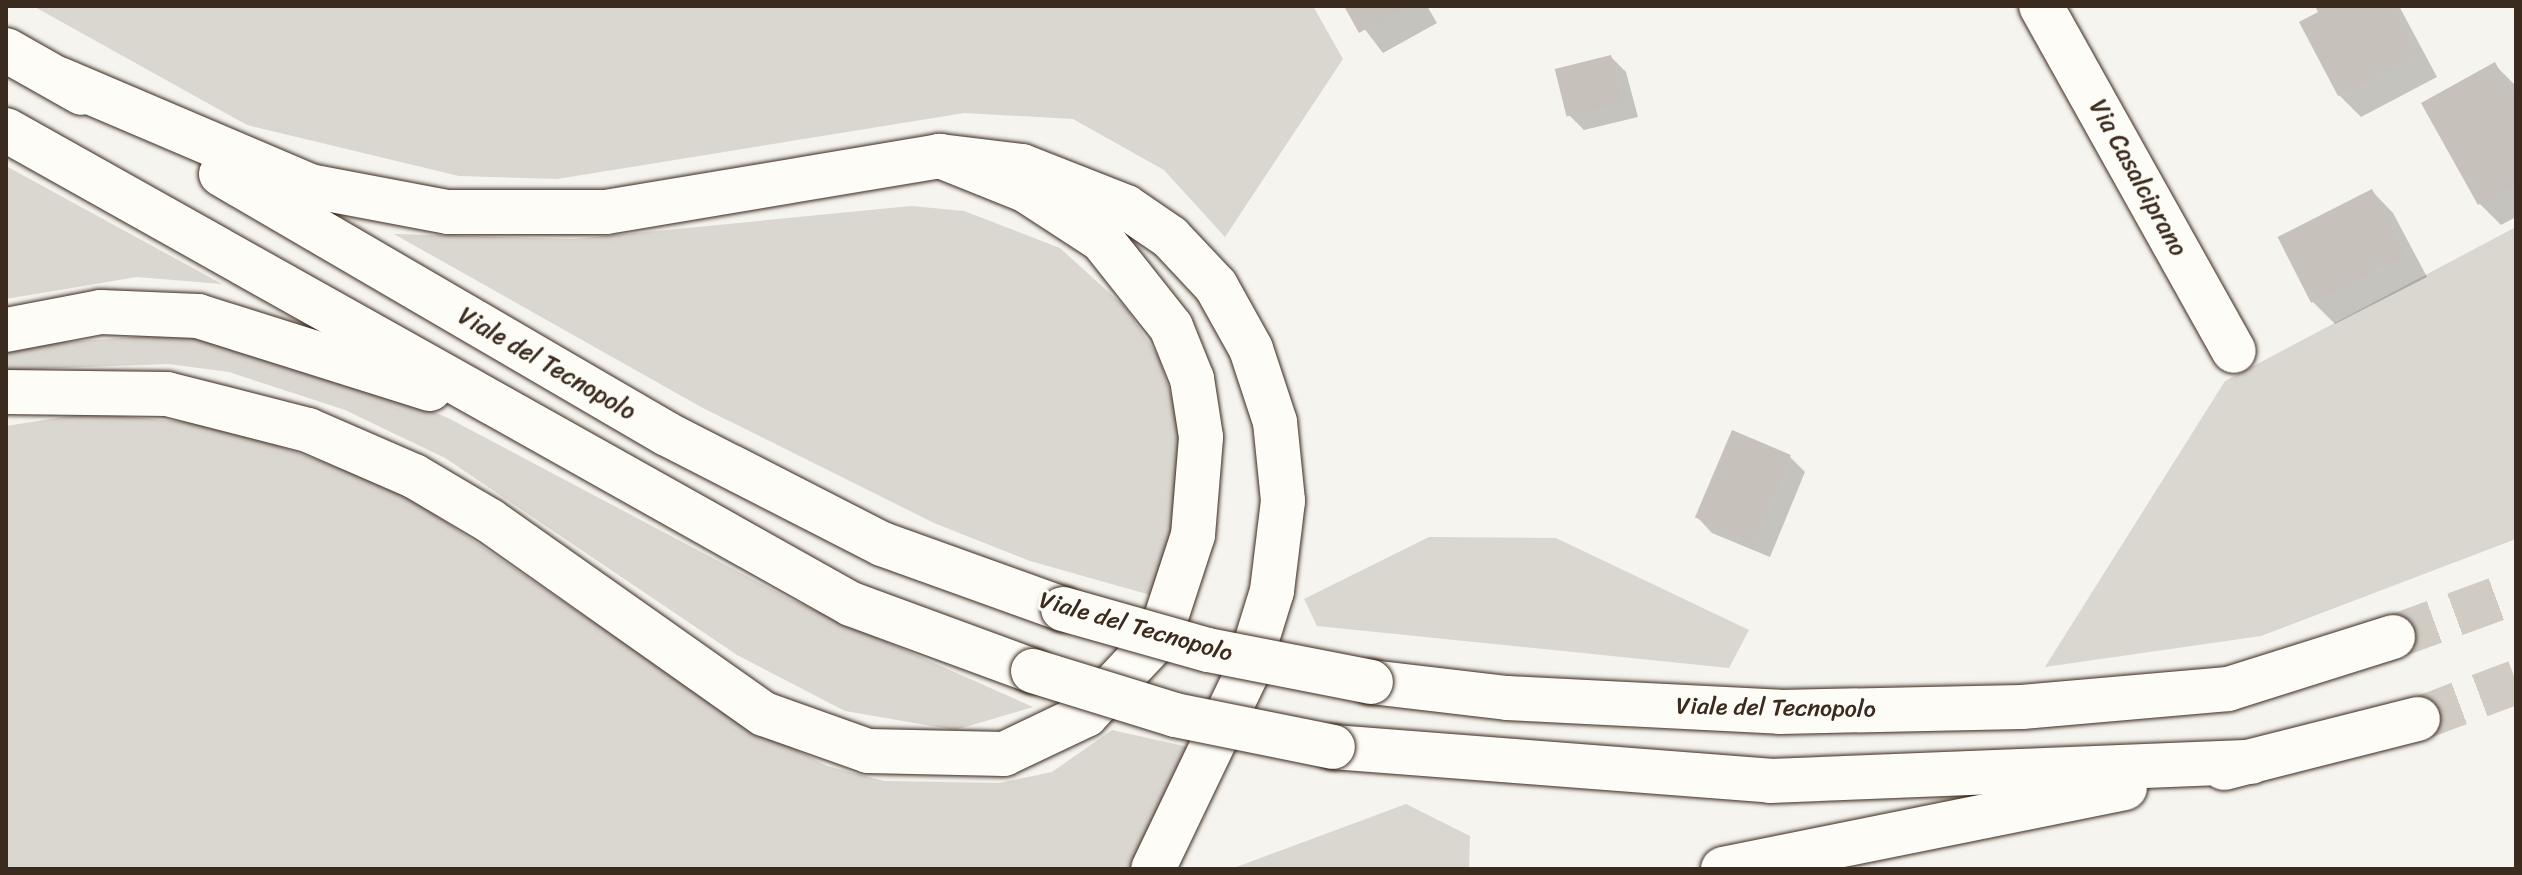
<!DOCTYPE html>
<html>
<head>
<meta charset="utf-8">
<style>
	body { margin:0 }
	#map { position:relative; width:2522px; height:875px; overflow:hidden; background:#f5f4ee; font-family:Sriracha,sans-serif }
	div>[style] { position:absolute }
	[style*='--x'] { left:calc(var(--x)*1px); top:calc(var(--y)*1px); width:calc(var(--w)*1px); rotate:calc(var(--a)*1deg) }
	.green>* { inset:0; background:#dad6d0 }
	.shadow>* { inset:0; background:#0003 }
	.building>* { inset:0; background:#c7c1bb; transform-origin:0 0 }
	.highway-tunnel>* { height:44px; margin-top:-22px; transform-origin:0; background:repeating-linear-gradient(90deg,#d0ccc4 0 44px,transparent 0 66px) }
	.roads { filter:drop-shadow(0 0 2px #3b2a1e) drop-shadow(0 0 2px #3b2a1e) }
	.minor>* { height:44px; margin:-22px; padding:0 22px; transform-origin:22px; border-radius:22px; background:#fdfcf7 }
	.highway>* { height:44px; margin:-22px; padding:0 22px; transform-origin:22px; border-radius:22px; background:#fdfcf7 }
	.bridges { filter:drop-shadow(0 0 2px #3b2a1e) drop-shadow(0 0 2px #3b2a1e) }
	.highway-bridge>* { height:44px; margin:-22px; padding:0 22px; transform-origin:22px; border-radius:22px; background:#fdfcf7 }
	span { translate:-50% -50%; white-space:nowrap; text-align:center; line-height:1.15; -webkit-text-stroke:6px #fdfcf7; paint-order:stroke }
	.street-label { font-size:24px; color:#3b2a1e }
	.frame { position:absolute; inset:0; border:8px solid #3b2a1e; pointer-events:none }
</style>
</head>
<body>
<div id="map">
	<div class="green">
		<div style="clip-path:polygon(33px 6px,1313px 6px,1343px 59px,1225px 237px,1164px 170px,1073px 119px,964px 113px,557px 179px,459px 176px,247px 125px)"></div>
		<div style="clip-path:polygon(6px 166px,222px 284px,137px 277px,6px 299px)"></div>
		<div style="clip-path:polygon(911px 206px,964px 211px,1060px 248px,1126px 308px,1159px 358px,1177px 413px,1182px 461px,1179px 510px,1154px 596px,1030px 561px,934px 523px,701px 407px,394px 234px,574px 239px)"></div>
		<div style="clip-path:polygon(2516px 227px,2516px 539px,2261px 636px,2045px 667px,2225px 381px)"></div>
		<div style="clip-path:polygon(186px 333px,342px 372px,448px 418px,790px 599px,1033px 707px,955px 730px,845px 711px,737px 655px,445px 458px,345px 410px,229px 372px,168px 364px,6px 370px,6px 353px,43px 344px)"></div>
		<div style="clip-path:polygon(89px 413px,224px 426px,397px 489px,735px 718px,827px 766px,884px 781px,999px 783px,1052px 772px,1112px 730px,1188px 747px,1130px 869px,6px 869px,6px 426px)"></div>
		<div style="clip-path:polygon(1429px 537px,1556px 538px,1749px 630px,1729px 668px,1317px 626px,1304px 599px)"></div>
		<div style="clip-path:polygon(1406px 804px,1470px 836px,1469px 869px,1231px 869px)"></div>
	</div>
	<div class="shadow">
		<div style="clip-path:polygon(1347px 6px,1427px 6px,1437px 23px,1383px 53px)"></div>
		<div style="clip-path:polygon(2317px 6px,2399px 6px,2437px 77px,2361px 117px,2339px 95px)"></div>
		<div style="clip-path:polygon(1611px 57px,1626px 72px,1638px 117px,1584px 130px,1569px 115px)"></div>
		<div style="clip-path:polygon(2495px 65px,2516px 86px,2516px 217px,2501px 225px,2479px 203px)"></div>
		<div style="clip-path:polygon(2372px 191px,2393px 213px,2427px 277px,2335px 324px,2313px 302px)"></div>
		<div style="clip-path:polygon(1790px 457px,1805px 472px,1770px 557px,1712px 533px,1697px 517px)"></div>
	</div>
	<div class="building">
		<div style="clip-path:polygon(1344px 6px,1407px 6px,1359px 33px)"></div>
		<div style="clip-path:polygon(2315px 6px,2391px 6px,2417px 55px,2338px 96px,2299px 22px,2318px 12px)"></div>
		<div style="left:1611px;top:55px;width:49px;height:58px;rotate:76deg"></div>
		<div style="clip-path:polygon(2495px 62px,2516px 100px,2516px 184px,2478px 205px,2421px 103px)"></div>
		<div style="left:2372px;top:189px;width:74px;height:106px;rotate:63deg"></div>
		<div style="left:1732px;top:430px;width:64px;height:95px;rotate:23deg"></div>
	</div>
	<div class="highway-tunnel">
		<div style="--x:2393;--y:637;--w:131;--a:-20.1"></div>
		<div style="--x:2418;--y:719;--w:105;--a:-20.7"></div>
	</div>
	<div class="roads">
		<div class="minor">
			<div style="--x:2041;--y:6;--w:395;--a:60.8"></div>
		</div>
		<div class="highway">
			<div style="--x:6;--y:50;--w:87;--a:29.5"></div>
			<div style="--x:59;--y:79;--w:273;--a:23.1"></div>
			<div style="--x:310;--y:186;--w:140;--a:10.7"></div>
			<div style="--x:448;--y:212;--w:158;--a:0"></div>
			<div style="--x:606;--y:212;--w:339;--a:-9.5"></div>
			<div style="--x:940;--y:156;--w:83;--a:7"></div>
			<div style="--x:1022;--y:166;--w:112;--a:21.5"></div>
			<div style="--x:1126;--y:207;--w:53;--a:34.3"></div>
			<div style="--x:1170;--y:237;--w:67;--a:46.8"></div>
			<div style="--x:1216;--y:286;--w:72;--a:60.9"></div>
			<div style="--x:1251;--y:349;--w:77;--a:71.8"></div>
			<div style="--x:1275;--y:422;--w:79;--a:84.2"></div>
			<div style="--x:1283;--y:501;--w:91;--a:97"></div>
			<div style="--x:1272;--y:591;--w:88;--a:107.2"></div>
			<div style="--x:1246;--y:675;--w:215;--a:115.6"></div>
			<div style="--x:6;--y:130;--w:969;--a:29.29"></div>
			<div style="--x:851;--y:604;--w:194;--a:20.2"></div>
			<div style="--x:221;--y:174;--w:516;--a:30.24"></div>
			<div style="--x:667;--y:434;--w:242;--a:27.1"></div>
			<div style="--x:882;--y:544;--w:192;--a:19.8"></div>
			<div style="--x:6;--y:330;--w:97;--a:-10.7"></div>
			<div style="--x:101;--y:312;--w:97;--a:2.4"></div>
			<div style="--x:198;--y:316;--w:243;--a:17.5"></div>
			<div style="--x:6;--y:392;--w:161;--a:0.7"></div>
			<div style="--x:167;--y:394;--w:146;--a:14.3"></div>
			<div style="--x:308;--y:430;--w:116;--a:23.5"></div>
			<div style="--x:414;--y:476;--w:88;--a:30.6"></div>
			<div style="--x:490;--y:521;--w:335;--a:35.2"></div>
			<div style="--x:764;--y:714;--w:110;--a:19.6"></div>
			<div style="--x:868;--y:751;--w:136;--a:1.3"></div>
			<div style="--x:1004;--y:754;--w:91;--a:-25.4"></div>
			<div style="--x:1086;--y:715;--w:108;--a:-46.9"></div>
			<div style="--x:1160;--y:636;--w:106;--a:-71.9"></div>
			<div style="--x:1193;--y:535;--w:98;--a:-85.3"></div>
			<div style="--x:1201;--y:437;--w:59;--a:-98.8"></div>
			<div style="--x:1192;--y:379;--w:56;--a:-112"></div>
			<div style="--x:1171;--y:327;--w:111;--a:-128.4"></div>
			<div style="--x:1102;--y:240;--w:92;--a:-147"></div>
			<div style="--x:1025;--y:190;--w:92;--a:-158.2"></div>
			<div style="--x:1371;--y:682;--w:137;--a:6.7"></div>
			<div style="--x:1507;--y:698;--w:273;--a:2.9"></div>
			<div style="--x:1780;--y:712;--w:242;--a:-1.2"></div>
			<div style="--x:2022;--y:707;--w:207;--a:-5"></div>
			<div style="--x:2228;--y:689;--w:173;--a:-17.5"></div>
			<div style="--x:1333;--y:747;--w:438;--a:4.4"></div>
			<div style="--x:1770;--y:781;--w:482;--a:-2.3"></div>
			<div style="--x:2224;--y:768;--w:200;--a:-14.2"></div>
			<div style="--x:1723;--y:869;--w:410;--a:-11.4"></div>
		</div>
	</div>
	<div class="bridges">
		<div class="highway-bridge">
			<div style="--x:1063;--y:609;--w:151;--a:15.8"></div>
			<div style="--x:1208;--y:650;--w:166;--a:11.1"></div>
			<div style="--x:1033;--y:671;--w:149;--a:17.2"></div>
			<div style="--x:1175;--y:715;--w:161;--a:11.4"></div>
		</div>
	</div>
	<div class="street-label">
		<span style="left:2138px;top:178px;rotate:61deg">Via Casalciprano</span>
		<span style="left:547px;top:364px;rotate:30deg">Viale del Tecnopolo</span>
		<span style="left:1136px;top:627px;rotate:16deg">Viale del Tecnopolo</span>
		<span style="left:1776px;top:708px;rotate:1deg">Viale del Tecnopolo</span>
	</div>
	<div class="frame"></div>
</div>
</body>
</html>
